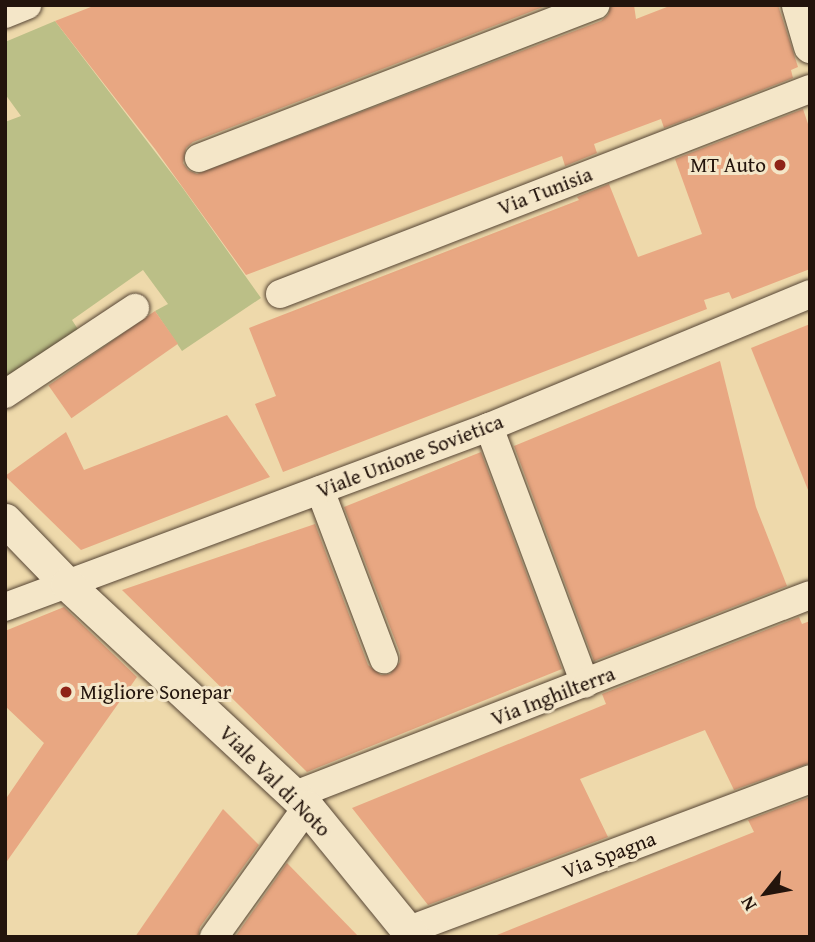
<!DOCTYPE html>
<html>
<head>
<meta charset="utf-8">
<style>
	body { margin:0 }
	#map { position:relative; width:815px; height:942px; overflow:hidden; background:#eed9ab; font-family:"Gentium Book Plus",serif }
	div>[style] { position:absolute }
	[style*='--x'] { left:calc(var(--x)*1px); top:calc(var(--y)*1px); width:calc(var(--w)*1px); rotate:calc(var(--a)*1deg) }
	.green>* { inset:0; background:#bbbf87 }
	.building>* { inset:0; background:#e8a782; transform-origin:0 0 }
	.roads { filter:drop-shadow(0 0 2px #564534) drop-shadow(0 0 2px #564534) }
	.minor>* { height:28px; margin:-14px; padding:0 14px; transform-origin:14px; border-radius:14px; background:#f4e6c8 }
	.tertiary>* { height:33px; margin:-16.5px; padding:0 16.5px; transform-origin:16.5px; border-radius:16.5px; background:#f4e6c8 }
	.dots>* { width:19px; height:19px; translate:-50% -50%; box-sizing:border-box; border:4px solid #f4e6c8; border-radius:50% }
	span { translate:-50% -50%; white-space:nowrap; text-align:center; line-height:1.15; -webkit-text-stroke:6px #f4e6c8; paint-order:stroke }
	.poi-label { font-size:21px; color:#23140c }
	.right { translate:-100% -50%; text-align:right }
	.left { translate:0 -50%; text-align:left }
	.street-label { font-size:21px; color:#23140c }
	.frame { position:absolute; inset:0; border:7px solid #23140c; pointer-events:none }
	.north { position:absolute; left:731px; top:858px; width:70px; height:70px; -webkit-text-stroke:5px #f4e6c8; paint-order:stroke; rotate:239deg; font-size:19px; font-weight:700; line-height:28px; text-align:center; color:#23140c }
	.north::after { content:''; display:block; margin:auto; width:24px; height:32px; background:#23140c; clip-path:polygon(50% 0,100% 100%,50% 72%,0 100%) }
</style>
</head>
<body>
<div id="map">
	<div class="green">
		<div style="clip-path:polygon(55px 21px,182px 187px,261px 298px,182px 351px,155px 311px,168px 304px,143px 270px,72px 320px,81px 334px,5px 383px,5px 122px,21px 116px,5px 94px,5px 42px)"></div>
	</div>
	<div class="building">
		<div style="clip-path:polygon(96px 5px,548px 5px,193px 142px,186px 148px,183px 163px,188px 170px,197px 174px,601px 21px,608px 15px,611px 5px,634px 5px,636px 19px,672px 5px,778px 5px,798px 67px,791px 70px,793px 78px,664px 128px,661px 119px,594px 144px,597px 153px,565px 166px,562px 156px,246px 275px,155px 149px,55px 21px)"></div>
		<div style="clip-path:polygon(803px 109px,810px 130px,810px 269px,732px 299px,729px 292px,704px 300px,707px 309px,283px 472px,255px 404px,276px 396px,249px 328px,579px 200px,577px 197px,609px 184px,638px 257px,702px 234px,675px 159px)"></div>
		<div style="left:155px;top:311px;width:40px;height:130px;rotate:55deg"></div>
		<div style="clip-path:polygon(810px 324px,810px 490px,808px 490px,751px 348px)"></div>
		<div style="clip-path:polygon(720px 361px,756px 507px,787px 586px,594px 661px,514px 446px)"></div>
		<div style="clip-path:polygon(227px 415px,270px 477px,81px 550px,5px 476px,66px 432px,84px 470px)"></div>
		<div style="clip-path:polygon(481px 452px,562px 669px,307px 772px,122px 590px,315px 524px,368px 665px,381px 675px,390px 674px,400px 662px,400px 653px,344px 507px)"></div>
		<div style="clip-path:polygon(64px 607px,137px 677px,5px 864px,5px 800px,44px 743px,5px 706px,5px 631px)"></div>
		<div style="clip-path:polygon(799px 617px,802px 624px,810px 621px,810px 763px,734px 790px,705px 730px,580px 779px,608px 837px,428px 905px,352px 808px,606px 704px,602px 694px)"></div>
		<div style="clip-path:polygon(810px 797px,810px 937px,492px 937px,754px 832px,748px 820px)"></div>
		<div style="clip-path:polygon(223px 809px,259px 845px,200px 927px,198px 937px,135px 937px)"></div>
		<div style="clip-path:polygon(287px 863px,359px 937px,235px 937px)"></div>
	</div>
	<div class="roads">
		<div class="minor">
			<div style="--x:5;--y:14;--w:24;--a:-22"></div>
			<div style="--x:199;--y:158;--w:425;--a:-21.1"></div>
			<div style="--x:280;--y:294;--w:568;--a:-21.15"></div>
			<div style="--x:5;--y:394;--w:156;--a:-33.5"></div>
			<div style="--x:489;--y:427;--w:274;--a:69.5"></div>
			<div style="--x:320;--y:490;--w:181;--a:69.3"></div>
			<div style="--x:5;--y:607;--w:516;--a:-20.4"></div>
			<div style="--x:489;--y:427;--w:347;--a:-22.5"></div>
			<div style="--x:295;--y:795;--w:552;--a:-21.22"></div>
			<div style="--x:409;--y:930;--w:428;--a:-20.6"></div>
			<div style="--x:214;--y:937;--w:160;--a:-54.4"></div>
		</div>
		<div class="tertiary">
			<div style="--x:798;--y:5;--w:43;--a:73.7"></div>
			<div style="--x:5;--y:520;--w:89;--a:45.9"></div>
			<div style="--x:67;--y:584;--w:328;--a:42.9"></div>
			<div style="--x:307;--y:807;--w:168;--a:50.8"></div>
		</div>
	</div>
	<div class="dots">
		<div style="left:780px;top:165px;background:#8f2418"></div>
		<div style="left:66px;top:692px;background:#8f2418"></div>
	</div>
	<div class="poi-label">
		<span class="right" style="left:766px;top:165px">MT Auto</span>
		<span class="left" style="left:80px;top:692px">Migliore Sonepar</span>
	</div>
	<div class="street-label">
		<span style="left:545px;top:191px;rotate:-21deg">Via Tunisia</span>
		<span style="left:410px;top:456px;rotate:-21deg">Viale Unione Sovietica</span>
		<span style="left:553px;top:696px;rotate:-21deg">Via Inghilterra</span>
		<span style="left:275px;top:781px;rotate:45deg">Viale Val di Noto</span>
		<span style="left:609px;top:855px;rotate:-21deg">Via Spagna</span>
	</div>
	<div class="frame"></div>
	<div class="north">N</div>
</div>
</body>
</html>
